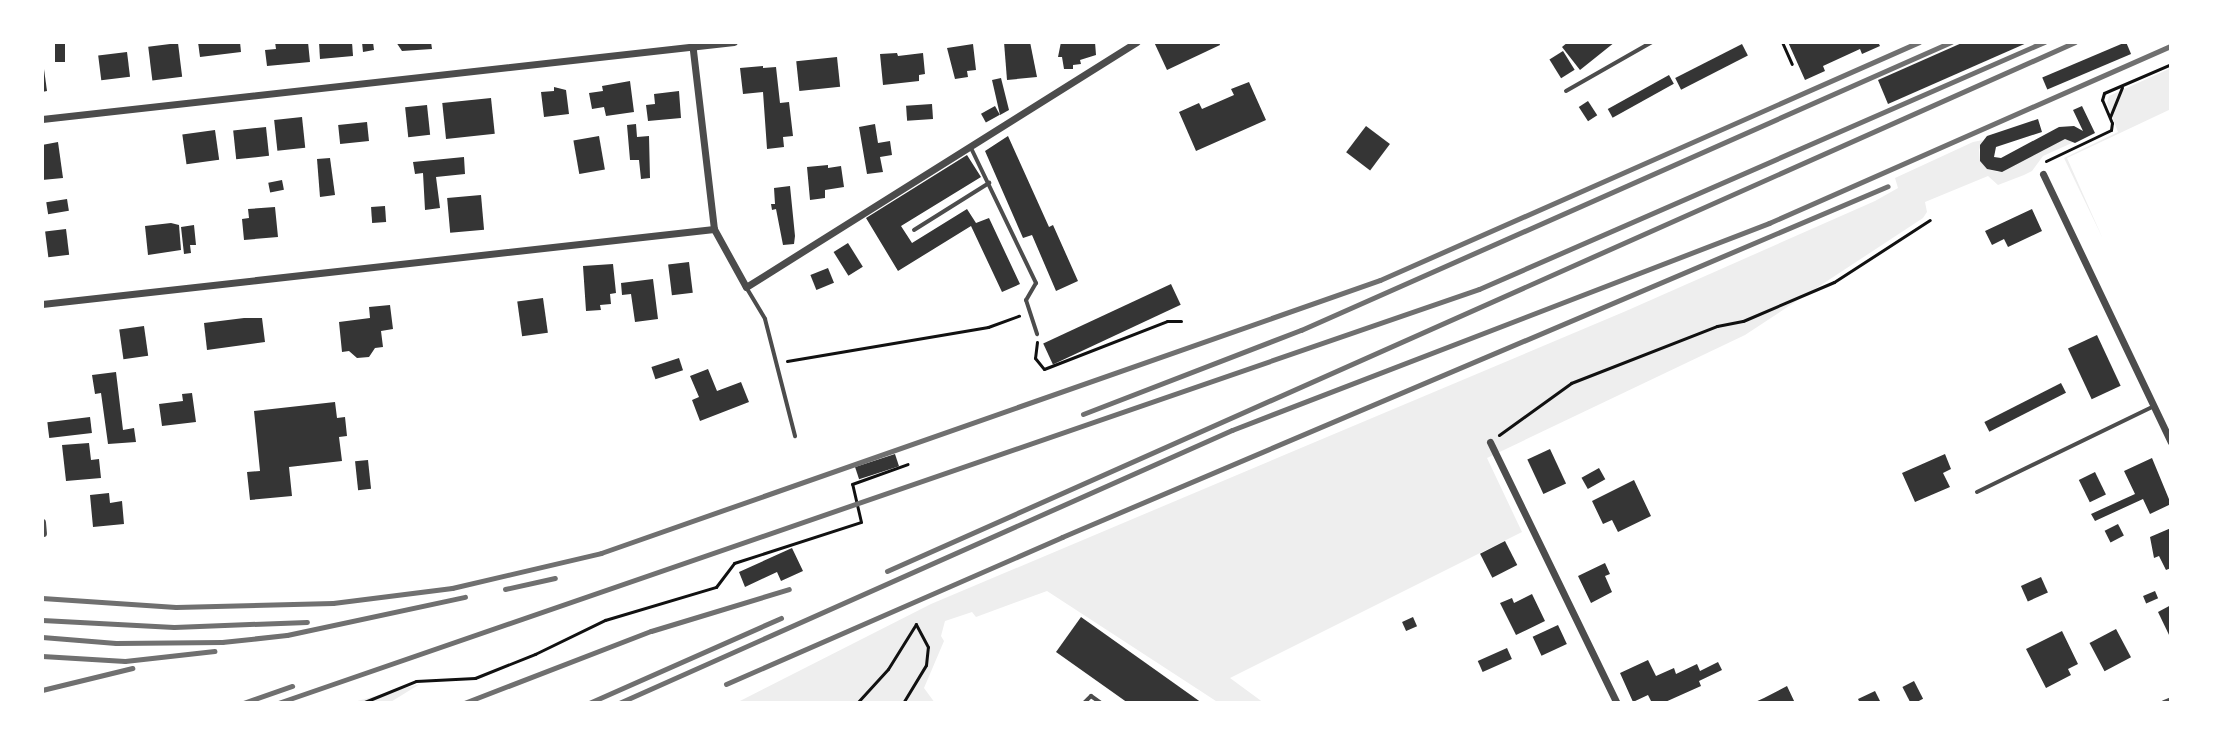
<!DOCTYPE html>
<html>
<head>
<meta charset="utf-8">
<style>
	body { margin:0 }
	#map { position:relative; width:2213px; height:745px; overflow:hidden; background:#fff; font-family:"Noto Sans",sans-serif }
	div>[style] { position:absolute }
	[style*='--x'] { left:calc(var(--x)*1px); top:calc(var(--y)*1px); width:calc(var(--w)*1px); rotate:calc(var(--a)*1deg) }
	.green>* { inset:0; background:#eee }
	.building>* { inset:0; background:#353535; transform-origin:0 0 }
	.path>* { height:3px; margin:-1.5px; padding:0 1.5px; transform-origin:1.5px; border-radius:1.5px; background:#111 }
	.service>* { height:4px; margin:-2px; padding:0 2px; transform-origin:2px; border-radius:2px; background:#4c4c4c }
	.minor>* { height:7px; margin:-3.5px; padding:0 3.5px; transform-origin:3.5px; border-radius:3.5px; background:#4c4c4c }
	.rail>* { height:5px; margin:-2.5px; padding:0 2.5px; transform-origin:2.5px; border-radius:2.5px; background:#707070 }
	span { translate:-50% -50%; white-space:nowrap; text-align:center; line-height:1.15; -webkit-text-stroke:7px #fff; paint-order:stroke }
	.frame { position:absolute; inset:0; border:44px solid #fff; pointer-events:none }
</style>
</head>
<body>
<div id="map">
	<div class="green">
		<div style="clip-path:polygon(2171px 68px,2171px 109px,2067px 158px,2103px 239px,2064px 158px,2118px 132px,2107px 103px,2109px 96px)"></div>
		<div style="clip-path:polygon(2065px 139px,2074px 142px,2043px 156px,2032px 171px,2024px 175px,1998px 185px,1988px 176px,1925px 202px,1927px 212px,1923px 218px,1745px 335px,1487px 458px,1522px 532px,1230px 678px,1264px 703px,1219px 703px,1047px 591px,976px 617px,972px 612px,945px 621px,941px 636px,944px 641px,924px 688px,935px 703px,736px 703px,931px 604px,1626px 311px,1875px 201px,1898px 188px,1895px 178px,1973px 142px,1983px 140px,1979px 150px,1980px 161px,1987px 169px,1998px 172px)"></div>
		<div style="clip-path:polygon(420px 684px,389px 703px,350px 703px)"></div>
	</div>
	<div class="building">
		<div style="left:55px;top:42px;width:10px;height:20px"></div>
		<div style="clip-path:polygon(198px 42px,240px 42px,241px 52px,200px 57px)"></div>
		<div style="clip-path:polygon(275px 42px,308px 42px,310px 62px,267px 66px,265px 50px,276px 49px)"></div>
		<div style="clip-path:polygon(319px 42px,352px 42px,353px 56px,320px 59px)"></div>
		<div style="clip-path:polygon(362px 42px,373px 42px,374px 50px,363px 52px)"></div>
		<div style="clip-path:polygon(396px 42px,431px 42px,432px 49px,402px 51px)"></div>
		<div style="clip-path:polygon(1004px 42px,1030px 42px,1037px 77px,1007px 80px)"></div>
		<div style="clip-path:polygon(1061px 42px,1095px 42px,1096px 55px,1080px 60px,1081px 64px,1073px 65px,1073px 69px,1064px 69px,1062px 57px,1058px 57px)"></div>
		<div style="clip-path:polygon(1154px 42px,1219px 42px,1220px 45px,1167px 70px)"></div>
		<div style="clip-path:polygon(1568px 42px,1615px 42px,1580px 70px,1562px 47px)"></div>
		<div style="clip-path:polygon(1788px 42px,1878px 42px,1880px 46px,1862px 54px,1860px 49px,1823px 66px,1825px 71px,1805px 80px)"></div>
		<div style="clip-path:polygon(1964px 42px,2029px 42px,1888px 104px,1878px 80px)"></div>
		<div style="left:2126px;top:42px;width:13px;height:91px;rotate:67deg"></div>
		<div style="left:178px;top:43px;width:34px;height:30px;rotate:83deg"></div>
		<div style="clip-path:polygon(973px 44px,976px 70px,967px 71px,968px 77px,955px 79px,947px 48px)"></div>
		<div style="left:1742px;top:44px;width:13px;height:75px;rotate:63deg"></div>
		<div style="left:1563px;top:51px;width:22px;height:16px;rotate:58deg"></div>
		<div style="left:127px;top:52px;width:25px;height:29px;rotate:83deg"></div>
		<div style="clip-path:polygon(897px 53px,898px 56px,923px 53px,925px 74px,919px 75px,919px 81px,883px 85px,880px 54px)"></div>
		<div style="left:837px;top:57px;width:30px;height:41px;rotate:84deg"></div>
		<div style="clip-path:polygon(763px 66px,763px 68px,776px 67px,780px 103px,789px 102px,793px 136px,783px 137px,784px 147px,767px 149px,763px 92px,743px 94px,740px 68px)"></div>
		<div style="clip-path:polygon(44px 69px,47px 91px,42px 92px,42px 70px)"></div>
		<div style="left:1669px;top:75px;width:10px;height:70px;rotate:61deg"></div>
		<div style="clip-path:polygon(1001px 78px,1009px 110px,1000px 115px,992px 80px)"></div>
		<div style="clip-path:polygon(630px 81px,634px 112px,606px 116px,604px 107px,592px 109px,589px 93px,603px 91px,602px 86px)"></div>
		<div style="clip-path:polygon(1249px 82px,1266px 120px,1196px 151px,1179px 112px,1199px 103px,1202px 109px,1234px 95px,1231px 89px)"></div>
		<div style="clip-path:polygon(554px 87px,566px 90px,569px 114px,544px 117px,541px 92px,554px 91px)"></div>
		<div style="clip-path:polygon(679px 91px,681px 118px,648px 121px,646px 105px,655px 104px,654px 94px)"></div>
		<div style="left:491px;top:98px;width:36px;height:49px;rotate:84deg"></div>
		<div style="left:1588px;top:101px;width:17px;height:11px;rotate:57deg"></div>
		<div style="left:932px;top:104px;width:15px;height:26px;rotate:86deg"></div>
		<div style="left:427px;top:105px;width:30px;height:22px;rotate:84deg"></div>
		<div style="left:995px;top:106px;width:10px;height:16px;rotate:61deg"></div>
		<div style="clip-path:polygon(2082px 106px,2095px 133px,2075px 143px,2065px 139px,2002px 172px,1987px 169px,1980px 161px,1980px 145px,1987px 136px,2038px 119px,2042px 132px,1996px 147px,1994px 157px,2001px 158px,2059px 127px,2074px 126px,2083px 131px,2073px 110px)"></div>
		<div style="left:302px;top:117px;width:31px;height:28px;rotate:84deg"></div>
		<div style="left:367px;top:122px;width:19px;height:29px;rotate:84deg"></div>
		<div style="clip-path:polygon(636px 124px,637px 137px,649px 136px,650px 178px,641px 179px,639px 160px,630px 160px,627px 125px)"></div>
		<div style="clip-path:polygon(875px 124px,878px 143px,890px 141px,892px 155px,880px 157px,883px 172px,867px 174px,859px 127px)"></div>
		<div style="left:1366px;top:126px;width:30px;height:33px;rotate:37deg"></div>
		<div style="left:266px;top:127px;width:29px;height:33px;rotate:84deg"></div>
		<div style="left:215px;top:130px;width:30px;height:33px;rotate:82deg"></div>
		<div style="left:599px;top:136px;width:34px;height:26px;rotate:80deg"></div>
		<div style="clip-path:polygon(1008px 136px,1049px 227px,1053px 225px,1078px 281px,1056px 291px,1032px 235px,1023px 238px,985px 151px)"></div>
		<div style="clip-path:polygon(58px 142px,63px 178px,42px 180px,42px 145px)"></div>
		<div style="clip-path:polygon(967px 155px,981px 177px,901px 226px,912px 243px,967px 209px,976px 223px,989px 218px,1020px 284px,1002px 292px,971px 226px,898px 271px,866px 218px)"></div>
		<div style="clip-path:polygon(464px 157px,465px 174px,436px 177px,440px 208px,425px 210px,423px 173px,415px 174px,413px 162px)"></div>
		<div style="clip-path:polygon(330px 158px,335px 195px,320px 197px,317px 159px)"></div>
		<div style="clip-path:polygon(828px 165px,828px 168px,841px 166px,844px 187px,825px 190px,825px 198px,810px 200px,807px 167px)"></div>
		<div style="left:282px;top:180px;width:10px;height:14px;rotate:79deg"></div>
		<div style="clip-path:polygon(790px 186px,795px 236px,794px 244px,783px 245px,776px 209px,772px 210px,771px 204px,775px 204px,774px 188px)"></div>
		<div style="left:481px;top:195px;width:35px;height:34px;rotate:85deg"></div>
		<div style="left:67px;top:199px;width:12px;height:21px;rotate:81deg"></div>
		<div style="left:385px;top:206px;width:16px;height:14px;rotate:86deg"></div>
		<div style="clip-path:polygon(275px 207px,278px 237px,244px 240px,242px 219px,249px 218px,248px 209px)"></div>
		<div style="clip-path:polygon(2032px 209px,2042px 231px,2008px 247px,2004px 239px,1992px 245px,1985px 231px)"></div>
		<div style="clip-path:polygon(171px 223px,179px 225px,181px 250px,148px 255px,145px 226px)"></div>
		<div style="clip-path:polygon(194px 225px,196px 245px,190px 245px,191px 253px,184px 254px,181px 227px)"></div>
		<div style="left:66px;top:229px;width:26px;height:21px;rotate:83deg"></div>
		<div style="left:848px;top:243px;width:28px;height:17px;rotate:58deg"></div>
		<div style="left:689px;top:262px;width:31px;height:21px;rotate:83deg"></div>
		<div style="clip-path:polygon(613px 264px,616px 293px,610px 294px,611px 304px,600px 305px,601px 310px,586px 311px,583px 266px)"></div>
		<div style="left:828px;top:268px;width:16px;height:19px;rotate:68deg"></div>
		<div style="clip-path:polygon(653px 279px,658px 319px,635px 322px,631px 294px,622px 295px,621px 283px)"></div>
		<div style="left:1171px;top:284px;width:23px;height:141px;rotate:65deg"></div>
		<div style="left:543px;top:298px;width:35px;height:26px;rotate:82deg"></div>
		<div style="clip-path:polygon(390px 305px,393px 329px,381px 331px,383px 347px,375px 348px,369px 357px,357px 358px,349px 351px,342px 352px,339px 322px,370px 318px,369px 307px)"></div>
		<div style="clip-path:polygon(244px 318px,262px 318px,265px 342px,207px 350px,204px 323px)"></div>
		<div style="left:144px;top:326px;width:30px;height:25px;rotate:82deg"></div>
		<div style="left:2097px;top:335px;width:56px;height:32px;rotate:65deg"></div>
		<div style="left:679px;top:358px;width:13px;height:29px;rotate:72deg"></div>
		<div style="clip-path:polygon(708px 369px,717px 391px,741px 382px,749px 402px,700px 421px,692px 400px,699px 397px,690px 376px)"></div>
		<div style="clip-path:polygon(116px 372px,123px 430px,134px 428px,136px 442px,108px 444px,101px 393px,95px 394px,92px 375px)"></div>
		<div style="left:2061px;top:383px;width:11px;height:86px;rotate:63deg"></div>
		<div style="clip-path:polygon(192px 393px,196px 422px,162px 426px,159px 404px,183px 401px,182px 394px)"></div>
		<div style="clip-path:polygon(335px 402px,337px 418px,345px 417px,347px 436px,339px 437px,342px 461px,289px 467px,292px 496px,250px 500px,247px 472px,260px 471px,254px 411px)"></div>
		<div style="left:90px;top:417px;width:16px;height:43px;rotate:83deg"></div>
		<div style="clip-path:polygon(89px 443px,91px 460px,99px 459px,101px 478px,66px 481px,62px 445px)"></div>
		<div style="left:1550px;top:449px;width:38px;height:25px;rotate:65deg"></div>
		<div style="left:895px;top:454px;width:13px;height:42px;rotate:72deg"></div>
		<div style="clip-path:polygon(1945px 454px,1951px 469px,1943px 473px,1950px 487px,1915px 502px,1902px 473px)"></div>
		<div style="clip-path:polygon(2152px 458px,2171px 504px,2150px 514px,2143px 499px,2095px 521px,2091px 514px,2135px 494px,2124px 471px)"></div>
		<div style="left:368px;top:460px;width:29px;height:13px;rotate:84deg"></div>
		<div style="left:1599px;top:468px;width:13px;height:20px;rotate:61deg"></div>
		<div style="left:2095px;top:472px;width:25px;height:18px;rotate:64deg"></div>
		<div style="clip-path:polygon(1634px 480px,1651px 516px,1618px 532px,1612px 520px,1603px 524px,1592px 501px)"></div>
		<div style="clip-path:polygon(109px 493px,110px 503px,122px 501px,124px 524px,93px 527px,90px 495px)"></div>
		<div style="left:2118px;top:524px;width:13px;height:15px;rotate:63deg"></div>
		<div style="clip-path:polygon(2171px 528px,2171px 568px,2166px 570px,2159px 556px,2154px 558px,2150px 537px)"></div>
		<div style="left:1505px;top:541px;width:27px;height:28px;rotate:63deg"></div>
		<div style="clip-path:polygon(792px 548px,803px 571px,781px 581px,777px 572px,745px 587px,739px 572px)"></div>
		<div style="clip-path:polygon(1605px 563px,1610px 574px,1605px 576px,1612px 592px,1591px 603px,1578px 576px)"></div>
		<div style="left:2041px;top:577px;width:17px;height:22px;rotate:66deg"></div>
		<div style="left:2155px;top:591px;width:8px;height:13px;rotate:67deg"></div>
		<div style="clip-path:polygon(1532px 594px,1545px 621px,1516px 635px,1500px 603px,1512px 598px,1514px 603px)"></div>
		<div style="clip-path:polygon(2171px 605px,2171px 639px,2158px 612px)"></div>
		<div style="clip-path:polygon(1081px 617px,1202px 703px,1128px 703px,1056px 652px)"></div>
		<div style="left:1413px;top:617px;width:10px;height:12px;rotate:66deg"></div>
		<div style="left:1558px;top:625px;width:21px;height:28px;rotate:65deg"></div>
		<div style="left:2116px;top:629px;width:32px;height:30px;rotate:62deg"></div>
		<div style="clip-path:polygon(2062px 631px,2078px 664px,2068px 669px,2071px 675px,2046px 688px,2026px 649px)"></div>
		<div style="left:1507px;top:648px;width:12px;height:32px;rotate:66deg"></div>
		<div style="clip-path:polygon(1648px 660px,1656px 676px,1674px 668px,1676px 674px,1697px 664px,1700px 671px,1718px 662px,1722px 670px,1699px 681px,1701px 686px,1663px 703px,1652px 703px,1648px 695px,1633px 702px,1620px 673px)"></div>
		<div style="left:1914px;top:681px;width:20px;height:13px;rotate:63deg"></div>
		<div style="clip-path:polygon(1787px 686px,1795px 703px,1753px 703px,1764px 698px)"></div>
		<div style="clip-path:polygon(1875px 691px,1881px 703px,1860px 703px,1858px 699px)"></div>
	</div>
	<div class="path">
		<div style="--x:1782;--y:42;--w:24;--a:66"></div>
		<div style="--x:2110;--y:117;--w:32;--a:-68"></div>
		<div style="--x:2046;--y:161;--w:72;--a:-25.5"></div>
		<div style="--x:2111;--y:130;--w:7;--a:-82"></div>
		<div style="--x:2112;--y:123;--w:25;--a:-113"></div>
		<div style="--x:2102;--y:100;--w:7;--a:-74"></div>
		<div style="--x:2104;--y:93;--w:73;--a:-23.4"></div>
		<div style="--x:1037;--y:342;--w:16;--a:97"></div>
		<div style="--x:1035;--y:358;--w:14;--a:51"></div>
		<div style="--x:1044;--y:369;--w:132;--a:-21.3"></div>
		<div style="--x:1167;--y:321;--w:14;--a:0"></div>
		<div style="--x:787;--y:361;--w:204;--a:-9.6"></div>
		<div style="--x:988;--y:327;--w:33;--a:-20"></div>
		<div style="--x:1499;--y:435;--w:89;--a:-35.8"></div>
		<div style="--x:1571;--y:383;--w:157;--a:-21.3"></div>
		<div style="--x:1717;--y:326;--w:26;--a:-11"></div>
		<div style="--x:1743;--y:321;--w:99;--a:-23.2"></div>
		<div style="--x:1834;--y:282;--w:114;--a:-32.9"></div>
		<div style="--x:362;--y:703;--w:58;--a:-22.2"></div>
		<div style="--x:416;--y:681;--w:59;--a:-2.9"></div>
		<div style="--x:475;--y:678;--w:65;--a:-21.8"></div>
		<div style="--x:535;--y:654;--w:78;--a:-25.9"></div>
		<div style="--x:605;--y:620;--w:116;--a:-16.6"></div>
		<div style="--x:716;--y:587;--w:30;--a:-53"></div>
		<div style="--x:734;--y:563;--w:133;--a:-17.9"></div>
		<div style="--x:861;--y:522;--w:39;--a:-103"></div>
		<div style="--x:852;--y:484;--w:59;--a:-19.7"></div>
		<div style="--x:857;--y:703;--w:46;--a:-47.6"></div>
		<div style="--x:888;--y:669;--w:53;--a:-58.1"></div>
		<div style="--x:903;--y:703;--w:44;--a:-58.8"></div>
		<div style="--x:926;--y:665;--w:18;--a:-84"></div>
		<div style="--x:928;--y:647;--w:26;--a:-118"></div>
	</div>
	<div class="service">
		<div style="--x:1566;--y:91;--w:99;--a:-29.7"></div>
		<div style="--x:971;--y:148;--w:150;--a:64.3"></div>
		<div style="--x:1036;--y:283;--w:20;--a:120"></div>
		<div style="--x:1026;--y:300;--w:36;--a:72"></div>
		<div style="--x:914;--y:230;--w:89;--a:-32.1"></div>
		<div style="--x:746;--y:287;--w:37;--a:59"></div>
		<div style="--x:765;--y:319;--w:121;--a:75.6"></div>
		<div style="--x:1977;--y:492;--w:197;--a:-25.9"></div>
		<div style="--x:1084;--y:703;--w:10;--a:-45"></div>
		<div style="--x:1091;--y:696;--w:12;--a:35"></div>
	</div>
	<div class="minor">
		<div style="--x:692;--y:42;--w:188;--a:83.3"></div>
		<div style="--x:714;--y:229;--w:66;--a:61.1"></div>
		<div style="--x:746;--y:287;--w:461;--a:-32.1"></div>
		<div style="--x:42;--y:119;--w:696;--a:-6.35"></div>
		<div style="--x:2043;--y:174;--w:297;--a:64.5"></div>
		<div style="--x:42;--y:304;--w:676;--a:-6.37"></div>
		<div style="--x:1490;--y:442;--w:290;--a:64.1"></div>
		<div style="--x:42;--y:522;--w:11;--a:85"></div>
		<div style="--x:2164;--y:703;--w:8;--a:-23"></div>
	</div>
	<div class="rail">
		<div style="--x:1083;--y:414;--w:234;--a:-21.1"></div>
		<div style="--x:1301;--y:330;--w:711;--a:-23.9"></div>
		<div style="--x:887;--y:571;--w:1300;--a:-24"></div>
		<div style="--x:505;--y:589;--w:51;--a:-12.4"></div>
		<div style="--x:42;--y:598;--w:134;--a:3.8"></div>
		<div style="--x:176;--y:607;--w:157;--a:-1.5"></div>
		<div style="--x:333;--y:603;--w:120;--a:-7.2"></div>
		<div style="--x:452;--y:588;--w:153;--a:-13.2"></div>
		<div style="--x:601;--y:553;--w:825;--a:-19.31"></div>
		<div style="--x:1380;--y:280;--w:589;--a:-23.82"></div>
		<div style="--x:42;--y:620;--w:132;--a:3"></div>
		<div style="--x:174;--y:627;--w:133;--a:-2.2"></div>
		<div style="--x:42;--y:637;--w:74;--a:4.6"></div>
		<div style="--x:116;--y:643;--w:106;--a:-0.5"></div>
		<div style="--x:222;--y:642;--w:65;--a:-6.1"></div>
		<div style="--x:287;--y:635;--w:182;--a:-12.1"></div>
		<div style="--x:42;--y:656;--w:83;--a:3.4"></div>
		<div style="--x:125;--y:661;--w:90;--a:-6.4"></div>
		<div style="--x:726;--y:684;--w:367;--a:-23.6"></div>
		<div style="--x:1062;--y:537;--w:897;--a:-23.02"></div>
		<div style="--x:42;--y:690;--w:93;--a:-13.7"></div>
		<div style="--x:243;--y:703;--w:52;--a:-19.1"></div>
		<div style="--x:278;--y:703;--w:1270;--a:-19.02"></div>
		<div style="--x:1479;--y:289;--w:617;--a:-23.61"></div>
		<div style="--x:464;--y:703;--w:200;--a:-21.1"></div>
		<div style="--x:651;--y:631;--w:144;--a:-16.9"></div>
		<div style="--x:589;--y:703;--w:210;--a:-23.9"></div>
		<div style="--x:619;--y:703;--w:671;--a:-24.01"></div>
		<div style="--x:1232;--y:430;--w:576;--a:-21.08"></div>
		<div style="--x:1769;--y:223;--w:439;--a:-23.8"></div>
	</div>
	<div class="frame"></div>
</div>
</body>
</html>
